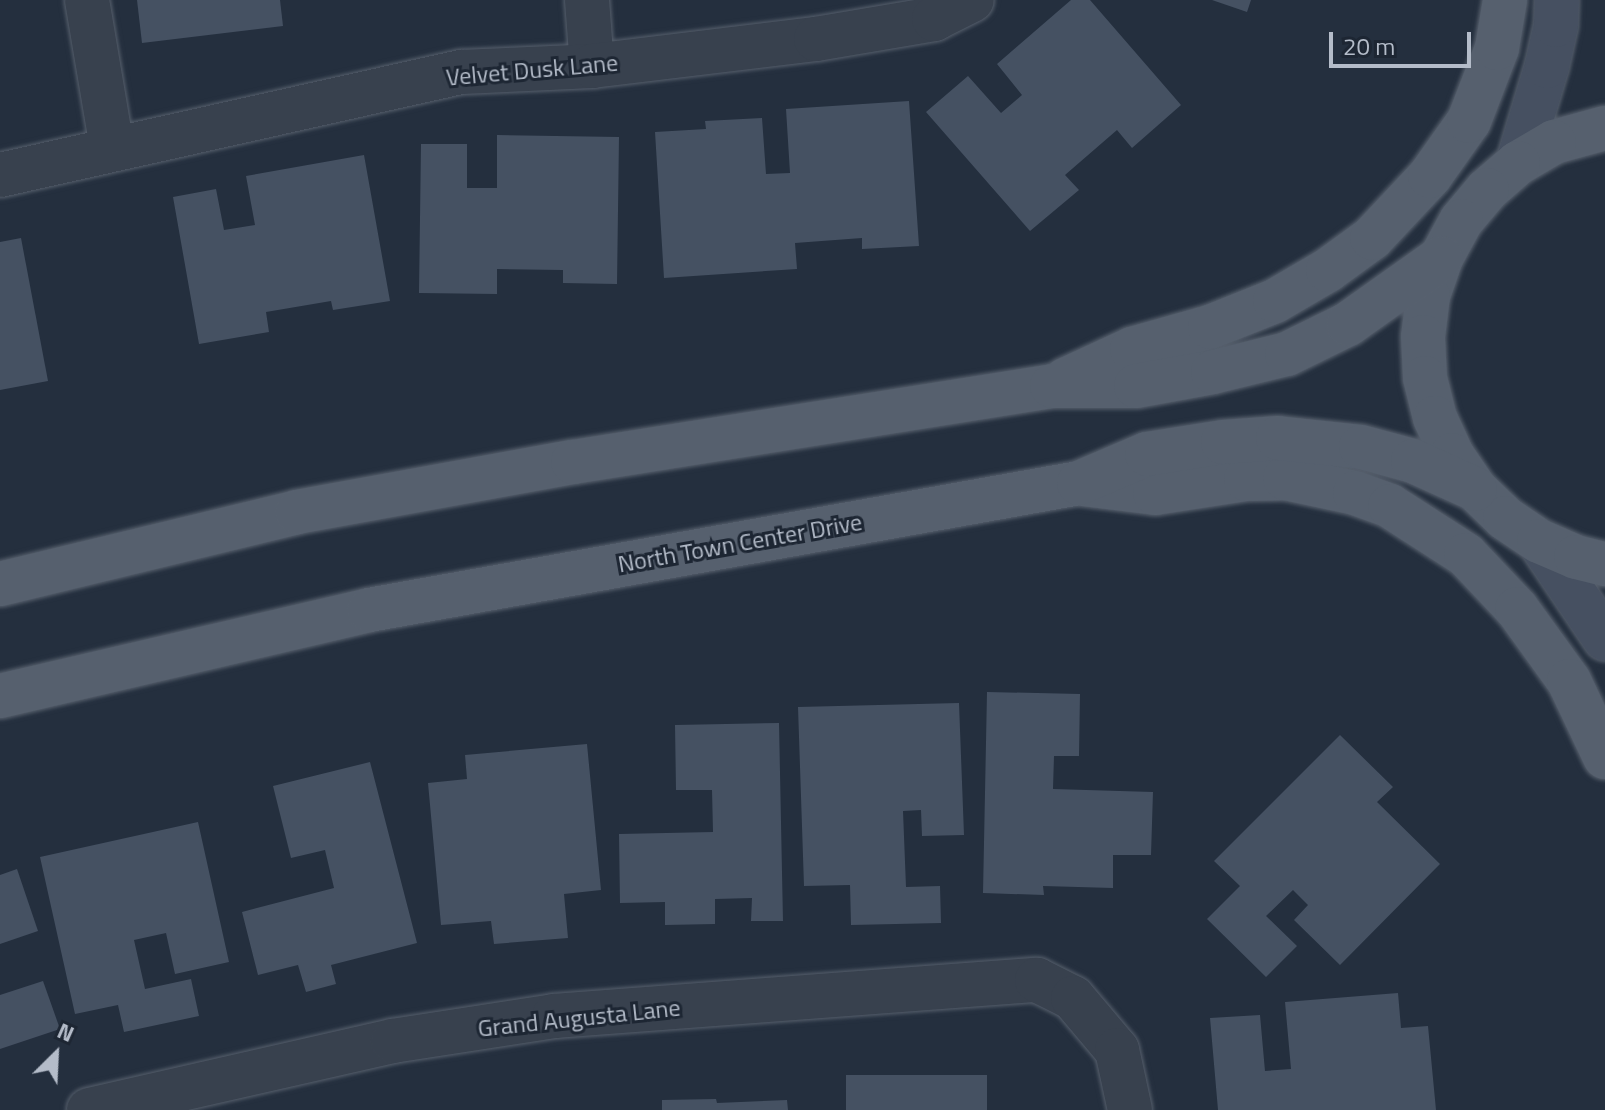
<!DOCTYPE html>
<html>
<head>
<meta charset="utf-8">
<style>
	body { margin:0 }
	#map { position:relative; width:1605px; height:1110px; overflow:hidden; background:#242f3e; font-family:"Titillium Web",sans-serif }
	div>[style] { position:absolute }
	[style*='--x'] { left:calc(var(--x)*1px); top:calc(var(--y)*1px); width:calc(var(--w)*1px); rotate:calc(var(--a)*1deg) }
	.building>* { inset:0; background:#455162; transform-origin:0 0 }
	.roads { filter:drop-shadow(0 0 2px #565f6c) drop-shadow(0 0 2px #565f6c) }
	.street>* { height:44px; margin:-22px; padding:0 22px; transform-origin:22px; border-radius:22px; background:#38414e }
	.secondary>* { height:44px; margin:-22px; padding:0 22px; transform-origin:22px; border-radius:22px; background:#465061 }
	.primary>* { height:44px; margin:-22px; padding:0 22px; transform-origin:22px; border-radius:22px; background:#56606e }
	span { translate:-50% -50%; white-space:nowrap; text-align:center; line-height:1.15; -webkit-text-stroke:6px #1d2633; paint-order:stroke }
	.street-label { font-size:24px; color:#b4bcc9 }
	.north { position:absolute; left:16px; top:1014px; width:80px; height:80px; -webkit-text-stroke:6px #1d2633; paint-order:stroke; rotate:24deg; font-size:22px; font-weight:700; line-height:32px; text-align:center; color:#b4bcc9 }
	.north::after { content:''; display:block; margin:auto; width:28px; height:36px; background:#b4bcc9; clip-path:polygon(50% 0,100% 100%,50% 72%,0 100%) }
	.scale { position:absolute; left:1329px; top:32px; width:142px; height:36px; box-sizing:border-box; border:4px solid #b4bcc9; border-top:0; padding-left:10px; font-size:24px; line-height:28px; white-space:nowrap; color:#b4bcc9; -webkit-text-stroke:6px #1d2633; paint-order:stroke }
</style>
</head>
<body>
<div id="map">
	<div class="building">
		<div style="clip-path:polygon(137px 0,280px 0,283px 26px,142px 43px)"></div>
		<div style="clip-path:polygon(1071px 0,1090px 0,1181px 105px,1132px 148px,1117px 130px,1065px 175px,1079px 190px,1030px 231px,926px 112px,968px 76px,1001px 113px,1022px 95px,997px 64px)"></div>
		<div style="clip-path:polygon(1212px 0,1251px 0,1247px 12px)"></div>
		<div style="clip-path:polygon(909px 101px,919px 246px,862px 249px,862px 238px,795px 243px,797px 269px,664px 278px,655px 132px,706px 129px,705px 121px,762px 118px,766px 174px,790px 173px,786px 109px)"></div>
		<div style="clip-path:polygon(497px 135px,619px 137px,617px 284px,563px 283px,563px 270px,497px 269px,497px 294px,419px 293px,421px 144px,467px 144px,467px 188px,497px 188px)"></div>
		<div style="clip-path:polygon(364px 155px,390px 301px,333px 310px,331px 301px,266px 312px,269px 332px,199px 344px,173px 197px,216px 189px,224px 230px,255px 225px,246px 176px)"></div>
		<div style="clip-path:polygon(21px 238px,48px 381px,0 390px,0 242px)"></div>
		<div style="clip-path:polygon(987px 692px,1080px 694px,1079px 756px,1054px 756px,1053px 789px,1153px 792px,1151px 855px,1113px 855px,1113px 888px,1043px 886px,1044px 895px,983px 893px)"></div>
		<div style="clip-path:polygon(959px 703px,964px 835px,922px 836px,921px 810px,903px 811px,906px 887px,940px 886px,941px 923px,851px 925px,850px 885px,804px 886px,798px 707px)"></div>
		<div style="clip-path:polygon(779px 723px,783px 921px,751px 921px,752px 898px,715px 899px,715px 924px,665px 925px,665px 902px,620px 903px,619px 834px,713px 832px,712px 790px,676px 790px,675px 725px)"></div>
		<div style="clip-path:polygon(1340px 735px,1393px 787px,1377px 802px,1440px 864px,1340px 965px,1294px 920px,1308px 905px,1293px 890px,1266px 916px,1297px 946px,1266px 977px,1207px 919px,1240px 886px,1214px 861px)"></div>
		<div style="clip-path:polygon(587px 744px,601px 890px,564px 894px,568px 938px,494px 944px,491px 921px,441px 925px,428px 783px,467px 779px,465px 755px)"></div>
		<div style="clip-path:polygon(370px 762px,417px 943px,331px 965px,336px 984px,306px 992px,298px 965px,258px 975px,242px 912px,334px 888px,325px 850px,291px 858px,273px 786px)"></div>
		<div style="clip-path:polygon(198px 822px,229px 962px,175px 974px,166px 933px,134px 940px,145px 989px,191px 979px,199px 1016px,124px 1032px,118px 1005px,75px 1014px,40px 857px)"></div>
		<div style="clip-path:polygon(17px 869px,38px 931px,0 944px,0 875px)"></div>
		<div style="clip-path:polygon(43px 981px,60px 1029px,0 1049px,0 995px)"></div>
		<div style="clip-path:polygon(1398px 993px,1401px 1028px,1428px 1026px,1436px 1110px,1218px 1110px,1210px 1018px,1260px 1015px,1265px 1071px,1291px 1069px,1285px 1002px)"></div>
		<div style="left:846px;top:1075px;width:141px;height:35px"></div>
		<div style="clip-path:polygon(716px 1099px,717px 1103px,787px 1100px,788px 1110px,662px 1110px,662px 1100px)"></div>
	</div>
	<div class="roads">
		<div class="street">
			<div style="--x:87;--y:0;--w:150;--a:80.4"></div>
			<div style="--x:587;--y:0;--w:66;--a:85.7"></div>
			<div style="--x:0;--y:175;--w:473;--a:-12.6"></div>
			<div style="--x:462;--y:72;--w:130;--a:-2.6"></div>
			<div style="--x:592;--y:66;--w:226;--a:-6.9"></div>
			<div style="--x:816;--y:39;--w:120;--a:-9.6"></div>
			<div style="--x:934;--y:19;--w:42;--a:-26.6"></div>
			<div style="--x:89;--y:1110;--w:312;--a:-12.8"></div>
			<div style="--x:393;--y:1041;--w:163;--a:-8.8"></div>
			<div style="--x:554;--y:1016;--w:484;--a:-4.3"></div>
			<div style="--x:1037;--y:980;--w:40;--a:26.6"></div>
			<div style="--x:1073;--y:998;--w:68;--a:49.8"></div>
			<div style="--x:1117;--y:1050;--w:61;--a:77.8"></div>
		</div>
		<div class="secondary">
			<div style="--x:1518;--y:163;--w:101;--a:-73.4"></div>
			<div style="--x:1547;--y:66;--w:42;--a:-77.6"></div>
			<div style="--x:1556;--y:25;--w:25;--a:-88"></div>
			<div style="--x:1539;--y:541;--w:118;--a:56"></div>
		</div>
		<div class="primary">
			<div style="--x:1605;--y:128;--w:53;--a:164.6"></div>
			<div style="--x:1554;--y:142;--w:42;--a:149.7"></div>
			<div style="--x:1518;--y:163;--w:41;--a:138.9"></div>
			<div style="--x:1487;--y:190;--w:40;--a:130"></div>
			<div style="--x:1461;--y:221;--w:42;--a:118.4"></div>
			<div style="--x:1441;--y:258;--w:40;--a:108.9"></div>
			<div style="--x:1428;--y:296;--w:41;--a:97"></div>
			<div style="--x:1423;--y:337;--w:41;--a:87.2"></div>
			<div style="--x:1425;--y:378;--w:41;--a:76"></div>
			<div style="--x:1435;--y:418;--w:41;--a:65.3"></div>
			<div style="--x:1452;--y:455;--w:41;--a:55.9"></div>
			<div style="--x:1475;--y:489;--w:42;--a:44"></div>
			<div style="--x:1505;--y:518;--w:41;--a:34.1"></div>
			<div style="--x:1539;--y:541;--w:40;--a:23.4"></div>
			<div style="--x:1576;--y:557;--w:30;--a:14"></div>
			<div style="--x:1065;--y:380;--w:74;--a:-24.8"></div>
			<div style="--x:1132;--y:349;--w:81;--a:-15.8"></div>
			<div style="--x:1210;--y:327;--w:70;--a:-21.8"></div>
			<div style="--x:1275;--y:301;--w:61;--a:-30.3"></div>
			<div style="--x:1328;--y:270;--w:54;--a:-36"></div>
			<div style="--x:1372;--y:238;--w:85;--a:-46.9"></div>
			<div style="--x:1430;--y:176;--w:67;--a:-54.7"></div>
			<div style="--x:1469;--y:121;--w:78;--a:-69"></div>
			<div style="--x:1497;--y:48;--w:49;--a:-80.5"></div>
			<div style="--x:1082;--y:484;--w:74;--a:7"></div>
			<div style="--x:1155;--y:493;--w:92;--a:-8.7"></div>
			<div style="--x:1246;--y:479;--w:39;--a:-1"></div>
			<div style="--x:1285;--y:478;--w:72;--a:12.1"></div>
			<div style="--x:1355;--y:493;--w:37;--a:20"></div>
			<div style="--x:1390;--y:506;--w:90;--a:32.8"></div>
			<div style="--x:1466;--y:555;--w:74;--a:46.6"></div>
			<div style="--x:1517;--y:609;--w:89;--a:54.2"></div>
			<div style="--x:1569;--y:681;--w:84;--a:64.7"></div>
			<div style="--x:0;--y:584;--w:306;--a:-13.6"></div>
			<div style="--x:297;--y:512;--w:280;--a:-10.3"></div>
			<div style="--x:573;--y:462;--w:485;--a:-9"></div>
			<div style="--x:1052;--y:386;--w:84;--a:0"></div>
			<div style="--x:1136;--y:386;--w:78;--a:-10.3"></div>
			<div style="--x:1213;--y:372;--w:76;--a:-13.7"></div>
			<div style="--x:1287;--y:354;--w:68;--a:-26.2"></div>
			<div style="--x:1348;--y:324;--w:114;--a:-35.4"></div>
			<div style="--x:0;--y:696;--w:379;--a:-13.1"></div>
			<div style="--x:369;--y:610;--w:721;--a:-10.14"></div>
			<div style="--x:1079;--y:483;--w:74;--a:-23.1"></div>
			<div style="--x:1147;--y:454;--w:77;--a:-9"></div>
			<div style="--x:1223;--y:442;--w:55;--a:-4.2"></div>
			<div style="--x:1278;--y:438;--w:83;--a:6.2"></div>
			<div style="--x:1361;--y:447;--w:54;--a:15.1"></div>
			<div style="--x:1413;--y:461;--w:68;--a:24.3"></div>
		</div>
	</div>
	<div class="street-label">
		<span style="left:532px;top:70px;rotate:-5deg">Velvet Dusk Lane</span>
		<span style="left:740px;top:543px;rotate:-10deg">North Town Center Drive</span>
		<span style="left:579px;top:1018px;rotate:-6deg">Grand Augusta Lane</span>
	</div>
	<div class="north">N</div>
	<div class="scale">20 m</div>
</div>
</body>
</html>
